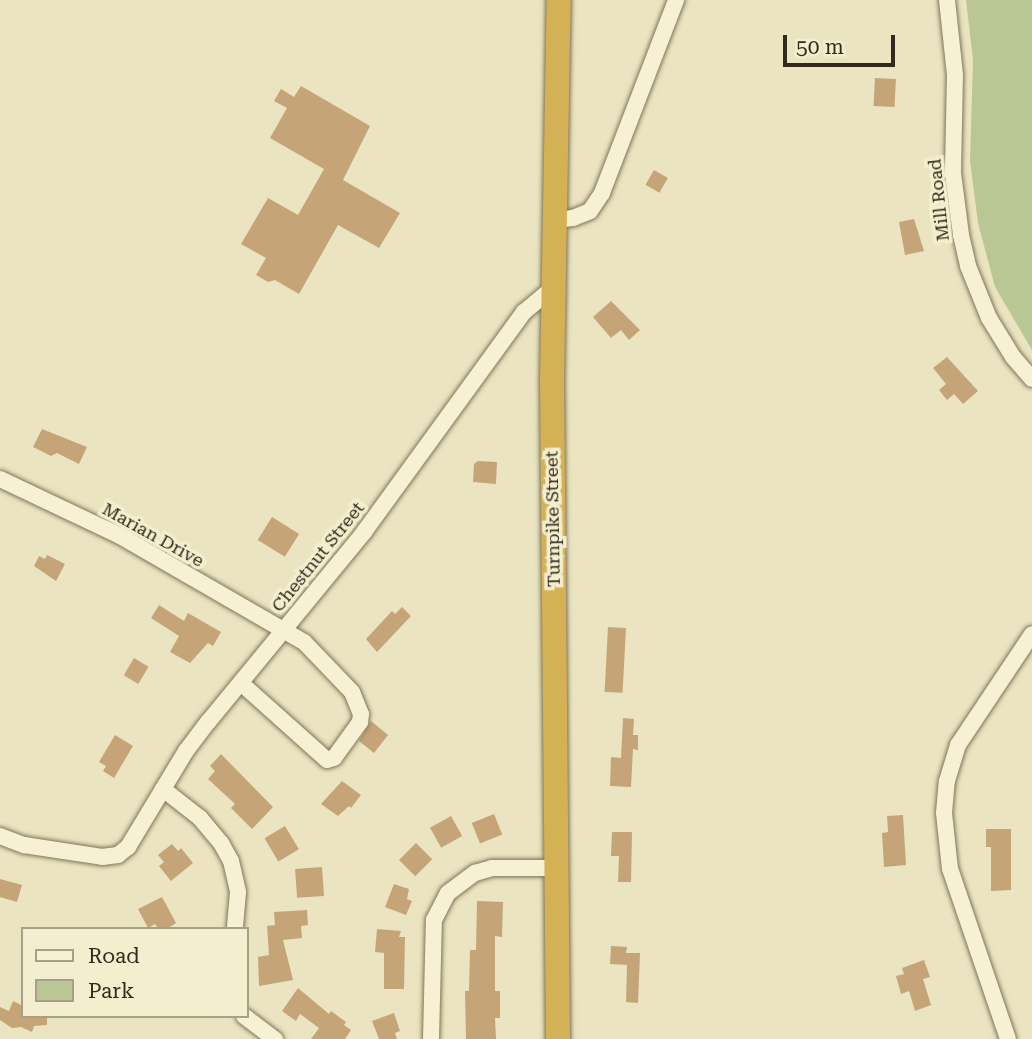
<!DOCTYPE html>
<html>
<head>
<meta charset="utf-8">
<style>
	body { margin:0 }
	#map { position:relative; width:1032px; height:1039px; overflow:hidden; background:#eae4c0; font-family:"Roboto Serif",serif }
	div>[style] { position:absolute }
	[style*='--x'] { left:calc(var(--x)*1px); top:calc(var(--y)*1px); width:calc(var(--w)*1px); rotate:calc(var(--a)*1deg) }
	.green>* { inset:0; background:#b9c795 }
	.building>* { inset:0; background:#c5a578; transform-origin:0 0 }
	.roads { filter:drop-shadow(0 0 2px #817559) drop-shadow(0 0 2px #817559) }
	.minor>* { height:16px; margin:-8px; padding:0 8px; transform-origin:8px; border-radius:8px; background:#f6f1d2 }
	.highway>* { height:24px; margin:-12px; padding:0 12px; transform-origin:12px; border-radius:12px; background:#d5b155 }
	span { translate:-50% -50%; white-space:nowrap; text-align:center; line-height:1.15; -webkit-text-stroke:7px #f2eece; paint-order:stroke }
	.street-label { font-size:18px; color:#322a1c }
	.legend { position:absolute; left:21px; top:927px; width:228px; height:91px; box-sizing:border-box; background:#f2eece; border:2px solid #a5a087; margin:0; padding:9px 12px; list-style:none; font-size:21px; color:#322a1c }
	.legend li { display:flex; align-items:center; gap:14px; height:35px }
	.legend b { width:35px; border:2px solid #a5a087 }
	.scale { position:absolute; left:783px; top:35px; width:112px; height:32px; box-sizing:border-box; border:4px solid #322a1c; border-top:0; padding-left:9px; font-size:21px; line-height:24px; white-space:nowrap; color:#322a1c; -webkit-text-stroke:5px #f2eece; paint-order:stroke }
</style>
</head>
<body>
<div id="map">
	<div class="green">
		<div style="clip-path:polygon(966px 0,1032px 0,1032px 350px,995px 287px,978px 223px,970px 161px,973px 60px)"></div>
	</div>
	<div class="building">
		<div style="left:875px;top:78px;width:21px;height:28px;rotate:3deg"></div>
		<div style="clip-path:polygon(301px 86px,370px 126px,343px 180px,400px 213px,379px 248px,338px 225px,299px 294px,275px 280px,268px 282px,256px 275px,266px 258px,241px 244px,268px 198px,298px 215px,324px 169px,270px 138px,287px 108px,274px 101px,281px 89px,294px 97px)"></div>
		<div style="left:654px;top:170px;width:16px;height:17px;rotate:30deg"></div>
		<div style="clip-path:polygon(914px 219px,924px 251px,905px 255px,899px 222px)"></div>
		<div style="clip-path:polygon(611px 301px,640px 330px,629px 340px,621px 330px,611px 338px,593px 317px)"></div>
		<div style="clip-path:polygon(947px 357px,978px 391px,963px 404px,954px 394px,947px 400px,939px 390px,946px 384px,933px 368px)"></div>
		<div style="clip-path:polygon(42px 429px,87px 447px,79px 464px,57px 453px,51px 456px,33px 447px)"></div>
		<div style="clip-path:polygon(478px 461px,497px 462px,496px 484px,473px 482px,474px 464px)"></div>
		<div style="left:272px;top:517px;width:32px;height:27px;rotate:32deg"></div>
		<div style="clip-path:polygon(47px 555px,65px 564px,56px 581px,34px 566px,39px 556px,45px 559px)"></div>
		<div style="clip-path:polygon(159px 605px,184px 621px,188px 613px,221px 632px,213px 646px,208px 643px,190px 663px,170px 652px,179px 636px,151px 618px)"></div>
		<div style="clip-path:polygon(402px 607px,411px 616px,377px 652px,366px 639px,392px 611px,395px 614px)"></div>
		<div style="left:608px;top:627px;width:18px;height:65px;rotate:3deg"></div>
		<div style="left:134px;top:658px;width:17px;height:20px;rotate:31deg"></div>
		<div style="clip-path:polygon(623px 718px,634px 719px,633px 735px,638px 735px,638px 750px,633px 749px,631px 787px,610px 786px,611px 757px,621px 758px)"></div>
		<div style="clip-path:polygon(371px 721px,388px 735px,374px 753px,359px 741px)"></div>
		<div style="clip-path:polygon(115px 735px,133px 746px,114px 778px,103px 771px,106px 766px,99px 762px)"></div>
		<div style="clip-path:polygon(221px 754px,273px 807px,252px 829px,231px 808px,235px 804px,208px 779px,215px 771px,210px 766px)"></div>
		<div style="clip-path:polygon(342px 781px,361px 795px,351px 808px,349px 806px,338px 816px,321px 804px)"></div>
		<div style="left:494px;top:814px;width:22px;height:24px;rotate:68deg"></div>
		<div style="clip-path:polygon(903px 815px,906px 865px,884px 867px,882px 833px,888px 832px,887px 816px)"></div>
		<div style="left:451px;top:816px;width:23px;height:24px;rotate:61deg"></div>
		<div style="left:285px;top:826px;width:27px;height:24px;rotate:59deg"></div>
		<div style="clip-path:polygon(986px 829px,1011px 829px,1011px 890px,991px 891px,991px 847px,986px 847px)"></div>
		<div style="clip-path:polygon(612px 832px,632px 832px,631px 882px,618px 882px,619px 856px,611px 856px)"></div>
		<div style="left:416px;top:843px;width:23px;height:24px;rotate:45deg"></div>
		<div style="clip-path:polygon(172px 844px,178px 851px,181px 848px,193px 863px,171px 881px,159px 866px,164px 862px,158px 855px)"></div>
		<div style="left:322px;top:867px;width:29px;height:27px;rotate:86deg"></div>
		<div style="clip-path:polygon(0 879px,22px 885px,17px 902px,0 897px)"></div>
		<div style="clip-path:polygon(394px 884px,409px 889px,407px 899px,412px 901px,406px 915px,385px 907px)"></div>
		<div style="clip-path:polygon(162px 897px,176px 923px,167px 929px,158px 929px,155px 924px,148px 928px,138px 909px)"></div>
		<div style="clip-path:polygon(477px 901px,503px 902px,502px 937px,495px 936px,495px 991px,500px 991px,500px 1018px,495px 1018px,496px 1039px,466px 1039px,465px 991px,469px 991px,470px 950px,476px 950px)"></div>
		<div style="clip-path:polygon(307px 910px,308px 925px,301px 926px,302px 938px,283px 940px,293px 980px,259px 986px,258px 957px,269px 955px,267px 926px,275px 925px,274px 912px)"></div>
		<div style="clip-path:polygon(377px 929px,401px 931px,399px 937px,405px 937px,404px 989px,384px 989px,384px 953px,375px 952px)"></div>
		<div style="clip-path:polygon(611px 946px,627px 947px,626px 953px,640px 953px,638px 1003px,626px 1002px,627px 965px,610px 964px)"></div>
		<div style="clip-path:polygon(924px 960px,930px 977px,923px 979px,931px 1005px,915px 1011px,909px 991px,901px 994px,896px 976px,904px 974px,902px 968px)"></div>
		<div style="clip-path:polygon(298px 988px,329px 1014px,331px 1011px,346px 1022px,344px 1025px,351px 1030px,345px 1039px,311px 1039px,319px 1028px,300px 1014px,296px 1021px,282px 1011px)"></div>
		<div style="clip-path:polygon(13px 1001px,23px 1006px,23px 1016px,47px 1016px,47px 1025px,34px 1026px,32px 1032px,21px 1027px,12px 1028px,0 1020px,0 1007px,9px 1011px)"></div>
		<div style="clip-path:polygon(394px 1013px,400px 1031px,395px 1033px,397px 1039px,379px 1039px,372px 1021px)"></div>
	</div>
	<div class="roads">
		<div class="minor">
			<div style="--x:947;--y:0;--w:75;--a:83.9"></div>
			<div style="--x:955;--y:75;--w:98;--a:91.2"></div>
			<div style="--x:953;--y:173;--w:63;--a:82.6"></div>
			<div style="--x:961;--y:235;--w:32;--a:77"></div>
			<div style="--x:968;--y:266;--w:56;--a:68"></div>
			<div style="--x:989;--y:318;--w:46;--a:58.4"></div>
			<div style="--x:1013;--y:357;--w:29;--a:49"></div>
			<div style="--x:553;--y:221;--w:20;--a:-9"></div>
			<div style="--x:573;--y:218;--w:18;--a:-22"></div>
			<div style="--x:590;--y:211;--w:22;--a:-56"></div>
			<div style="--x:602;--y:193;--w:207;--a:-69"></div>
			<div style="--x:0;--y:479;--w:135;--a:25.4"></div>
			<div style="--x:122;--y:537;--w:210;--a:30"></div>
			<div style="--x:304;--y:642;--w:69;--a:46.2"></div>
			<div style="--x:352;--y:692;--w:24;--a:68"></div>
			<div style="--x:361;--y:714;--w:8;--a:97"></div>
			<div style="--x:360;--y:722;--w:44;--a:125.8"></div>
			<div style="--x:334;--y:758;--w:7;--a:164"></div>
			<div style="--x:327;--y:760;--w:115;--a:-138.2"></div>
			<div style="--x:163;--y:789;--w:47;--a:38.1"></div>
			<div style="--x:200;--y:818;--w:33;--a:50"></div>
			<div style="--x:221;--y:843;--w:21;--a:61"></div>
			<div style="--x:231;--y:861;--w:32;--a:77"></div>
			<div style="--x:238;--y:892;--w:37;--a:95"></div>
			<div style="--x:0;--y:836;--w:26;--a:21"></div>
			<div style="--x:24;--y:845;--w:79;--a:8.7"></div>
			<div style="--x:102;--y:857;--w:16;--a:-7"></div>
			<div style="--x:118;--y:855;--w:13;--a:-39"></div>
			<div style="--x:128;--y:847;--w:112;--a:-58.9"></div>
			<div style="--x:186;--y:751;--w:38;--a:-53"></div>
			<div style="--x:209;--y:721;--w:244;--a:-50.6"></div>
			<div style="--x:364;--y:532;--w:272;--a:-54"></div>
			<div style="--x:524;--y:312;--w:39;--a:-40"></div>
			<div style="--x:244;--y:1016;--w:39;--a:37"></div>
			<div style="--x:431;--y:1039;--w:119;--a:-88.6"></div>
			<div style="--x:434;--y:920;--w:30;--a:-63"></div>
			<div style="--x:448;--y:893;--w:34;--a:-37"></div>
			<div style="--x:475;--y:873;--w:18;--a:-16"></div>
			<div style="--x:492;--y:868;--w:63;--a:0"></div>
			<div style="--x:1008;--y:1039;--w:180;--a:-108.8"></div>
			<div style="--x:950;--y:869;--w:56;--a:-96.1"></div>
			<div style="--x:944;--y:813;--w:32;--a:-85"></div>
			<div style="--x:947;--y:781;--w:38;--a:-73"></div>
			<div style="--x:958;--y:745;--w:133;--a:-56.3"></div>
		</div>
		<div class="highway">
			<div style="--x:558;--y:1039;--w:657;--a:-90.52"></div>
			<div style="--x:552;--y:382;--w:382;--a:-89"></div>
		</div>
	</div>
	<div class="street-label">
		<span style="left:939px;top:200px;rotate:-96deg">Mill Road</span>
		<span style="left:553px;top:519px;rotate:-91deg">Turnpike Street</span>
		<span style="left:153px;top:535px;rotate:29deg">Marian Drive</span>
		<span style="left:318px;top:557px;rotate:-51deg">Chestnut Street</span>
	</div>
	<ul class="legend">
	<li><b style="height:9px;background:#f6f1d2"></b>Road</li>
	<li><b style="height:19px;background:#b9c795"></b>Park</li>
	</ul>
	<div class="scale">50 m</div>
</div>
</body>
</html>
